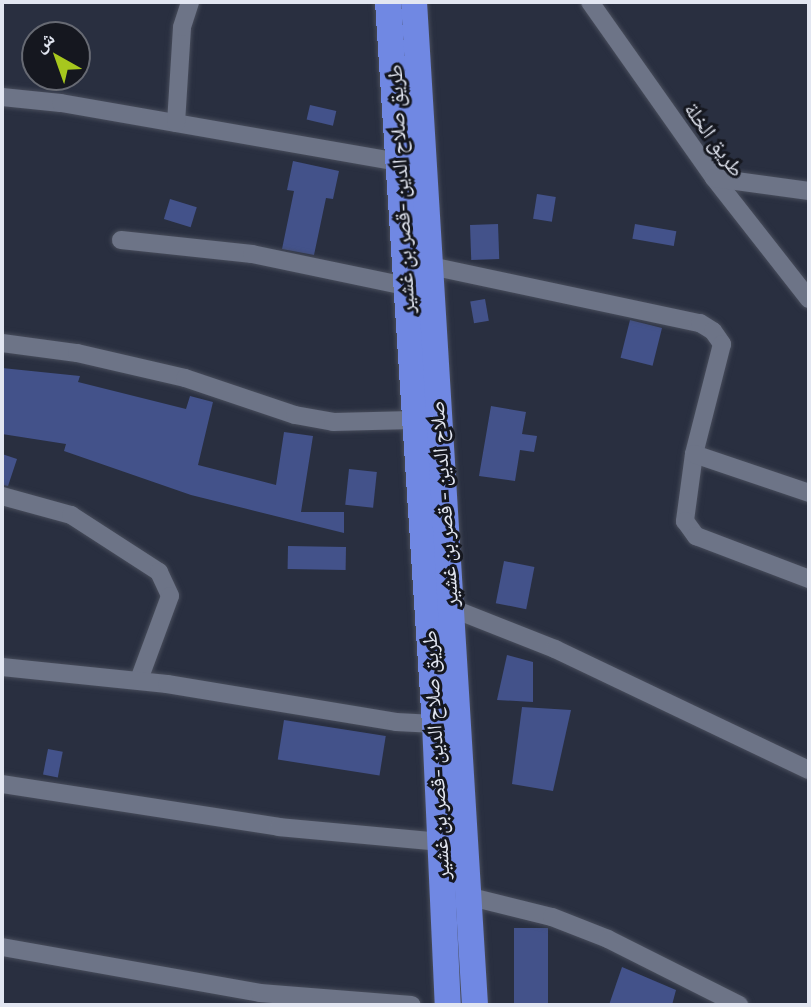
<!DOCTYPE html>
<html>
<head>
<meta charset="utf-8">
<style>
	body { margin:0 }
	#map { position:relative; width:811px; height:1007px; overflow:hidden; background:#292f40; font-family:"Exo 2","Noto Naskh Arabic",sans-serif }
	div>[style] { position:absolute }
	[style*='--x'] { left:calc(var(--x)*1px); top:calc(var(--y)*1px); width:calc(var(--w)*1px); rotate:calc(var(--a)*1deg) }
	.building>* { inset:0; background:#43528a; transform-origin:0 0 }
	.roads { filter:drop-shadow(0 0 2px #484d5b) drop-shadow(0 0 2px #484d5b) }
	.minor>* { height:18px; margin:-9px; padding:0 9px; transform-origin:9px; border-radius:9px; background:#6d7487 }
	.highway>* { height:26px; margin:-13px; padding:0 13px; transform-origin:13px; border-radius:13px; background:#7088e3 }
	span { translate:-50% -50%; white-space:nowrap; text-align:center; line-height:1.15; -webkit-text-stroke:6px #15171f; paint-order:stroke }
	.street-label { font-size:21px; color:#e2e6f1 }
	.frame { position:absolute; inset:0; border:4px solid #e2e6f1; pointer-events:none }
	.north { position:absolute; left:21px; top:21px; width:70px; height:70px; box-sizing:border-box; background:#15171f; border:2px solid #676a73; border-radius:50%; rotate:320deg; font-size:19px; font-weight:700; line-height:28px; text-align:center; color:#e2e6f1 }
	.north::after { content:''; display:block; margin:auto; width:24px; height:32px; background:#a7c71e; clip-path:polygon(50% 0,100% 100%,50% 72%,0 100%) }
</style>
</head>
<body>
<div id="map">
	<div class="building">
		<div style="left:310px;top:105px;width:27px;height:15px;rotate:13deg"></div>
		<div style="clip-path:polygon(293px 161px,339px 171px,333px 199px,326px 198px,314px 255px,282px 249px,294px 191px,287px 190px)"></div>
		<div style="left:537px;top:194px;width:19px;height:25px;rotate:9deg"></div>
		<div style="left:170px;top:199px;width:28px;height:21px;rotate:17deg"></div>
		<div style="left:498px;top:224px;width:35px;height:28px;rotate:88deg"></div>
		<div style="left:635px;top:224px;width:42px;height:15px;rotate:10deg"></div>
		<div style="left:485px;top:299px;width:22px;height:15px;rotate:80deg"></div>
		<div style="left:630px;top:320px;width:33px;height:39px;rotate:14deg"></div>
		<div style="clip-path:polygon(2px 368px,80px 376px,78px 382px,186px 409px,190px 396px,213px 402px,198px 465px,276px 485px,284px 432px,313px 436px,301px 512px,344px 512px,344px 533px,191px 495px,64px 451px,66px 444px,2px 434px)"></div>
		<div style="clip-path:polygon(491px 406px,526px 412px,522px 434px,537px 436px,534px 452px,520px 450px,515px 481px,479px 476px)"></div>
		<div style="clip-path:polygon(2px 454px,17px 459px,8px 486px,2px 485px)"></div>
		<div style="left:349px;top:469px;width:28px;height:36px;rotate:6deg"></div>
		<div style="left:288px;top:546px;width:58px;height:23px;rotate:1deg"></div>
		<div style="left:504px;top:561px;width:31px;height:43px;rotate:11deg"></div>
		<div style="clip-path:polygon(507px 655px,533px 662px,533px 702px,497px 700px)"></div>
		<div style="clip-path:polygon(522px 707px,571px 710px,553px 791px,512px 784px)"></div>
		<div style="left:284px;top:720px;width:103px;height:40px;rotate:9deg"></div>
		<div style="left:48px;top:749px;width:15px;height:26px;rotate:11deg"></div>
		<div style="left:514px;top:928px;width:34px;height:77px"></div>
		<div style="clip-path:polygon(622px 967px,676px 990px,672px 1005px,609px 1005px)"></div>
	</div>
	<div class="roads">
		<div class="minor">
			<div style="--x:590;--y:2;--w:215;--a:54.8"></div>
			<div style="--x:714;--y:178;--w:154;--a:51.9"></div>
			<div style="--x:2;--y:97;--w:59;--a:5.8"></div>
			<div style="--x:61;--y:103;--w:342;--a:9.9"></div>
			<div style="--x:176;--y:123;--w:96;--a:-86.4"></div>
			<div style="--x:182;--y:27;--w:26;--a:-72"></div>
			<div style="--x:714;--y:178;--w:96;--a:7.8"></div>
			<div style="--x:121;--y:240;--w:132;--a:6.1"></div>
			<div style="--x:252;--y:254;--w:156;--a:11.8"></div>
			<div style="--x:426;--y:265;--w:280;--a:12"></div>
			<div style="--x:700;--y:323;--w:15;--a:32"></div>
			<div style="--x:713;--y:331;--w:16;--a:55"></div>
			<div style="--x:722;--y:344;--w:114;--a:104.3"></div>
			<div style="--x:694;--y:454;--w:68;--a:97.7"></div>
			<div style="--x:685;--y:521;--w:19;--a:54"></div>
			<div style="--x:696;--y:536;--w:121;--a:20.8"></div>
			<div style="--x:2;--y:343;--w:76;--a:7.6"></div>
			<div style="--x:77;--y:353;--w:111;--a:13"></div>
			<div style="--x:185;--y:378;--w:116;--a:18.6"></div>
			<div style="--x:295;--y:415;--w:39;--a:10"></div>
			<div style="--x:333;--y:422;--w:80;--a:-1.4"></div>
			<div style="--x:694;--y:454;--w:121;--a:18.7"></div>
			<div style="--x:2;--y:496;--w:72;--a:15.4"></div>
			<div style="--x:71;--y:515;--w:105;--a:32.9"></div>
			<div style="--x:159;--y:572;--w:26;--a:65"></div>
			<div style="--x:170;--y:596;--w:90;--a:110.3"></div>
			<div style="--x:451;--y:608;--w:112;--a:21.5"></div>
			<div style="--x:555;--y:649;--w:281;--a:25.5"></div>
			<div style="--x:2;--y:667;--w:166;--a:5.9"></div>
			<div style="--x:167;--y:684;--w:232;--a:9.4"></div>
			<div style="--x:396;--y:722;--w:39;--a:3"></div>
			<div style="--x:2;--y:784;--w:280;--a:8.8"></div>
			<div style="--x:279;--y:827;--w:162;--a:5.3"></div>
			<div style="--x:471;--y:897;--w:83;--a:13.9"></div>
			<div style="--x:552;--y:917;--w:60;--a:21.4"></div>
			<div style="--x:608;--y:939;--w:147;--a:26.7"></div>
			<div style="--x:2;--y:947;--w:262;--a:10.1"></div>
			<div style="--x:260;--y:993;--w:152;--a:4.5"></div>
		</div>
		<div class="highway">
			<div style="--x:388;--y:2;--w:724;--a:86.28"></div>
			<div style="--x:435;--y:724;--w:281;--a:87.4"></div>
			<div style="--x:414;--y:2;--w:1005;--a:86.52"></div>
		</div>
	</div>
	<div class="street-label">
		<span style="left:715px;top:139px;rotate:54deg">طريق الخلة</span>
		<span style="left:400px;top:189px;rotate:-93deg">طريق صلاح الدين -قصر بن غشير</span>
		<span style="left:443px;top:504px;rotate:-94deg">صلاح الدين - قصر بن غشير</span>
		<span style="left:435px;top:755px;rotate:-93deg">طريق صلاح الدين -قصر بن غشير</span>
	</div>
	<div class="frame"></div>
	<div class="north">ش</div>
</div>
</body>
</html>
